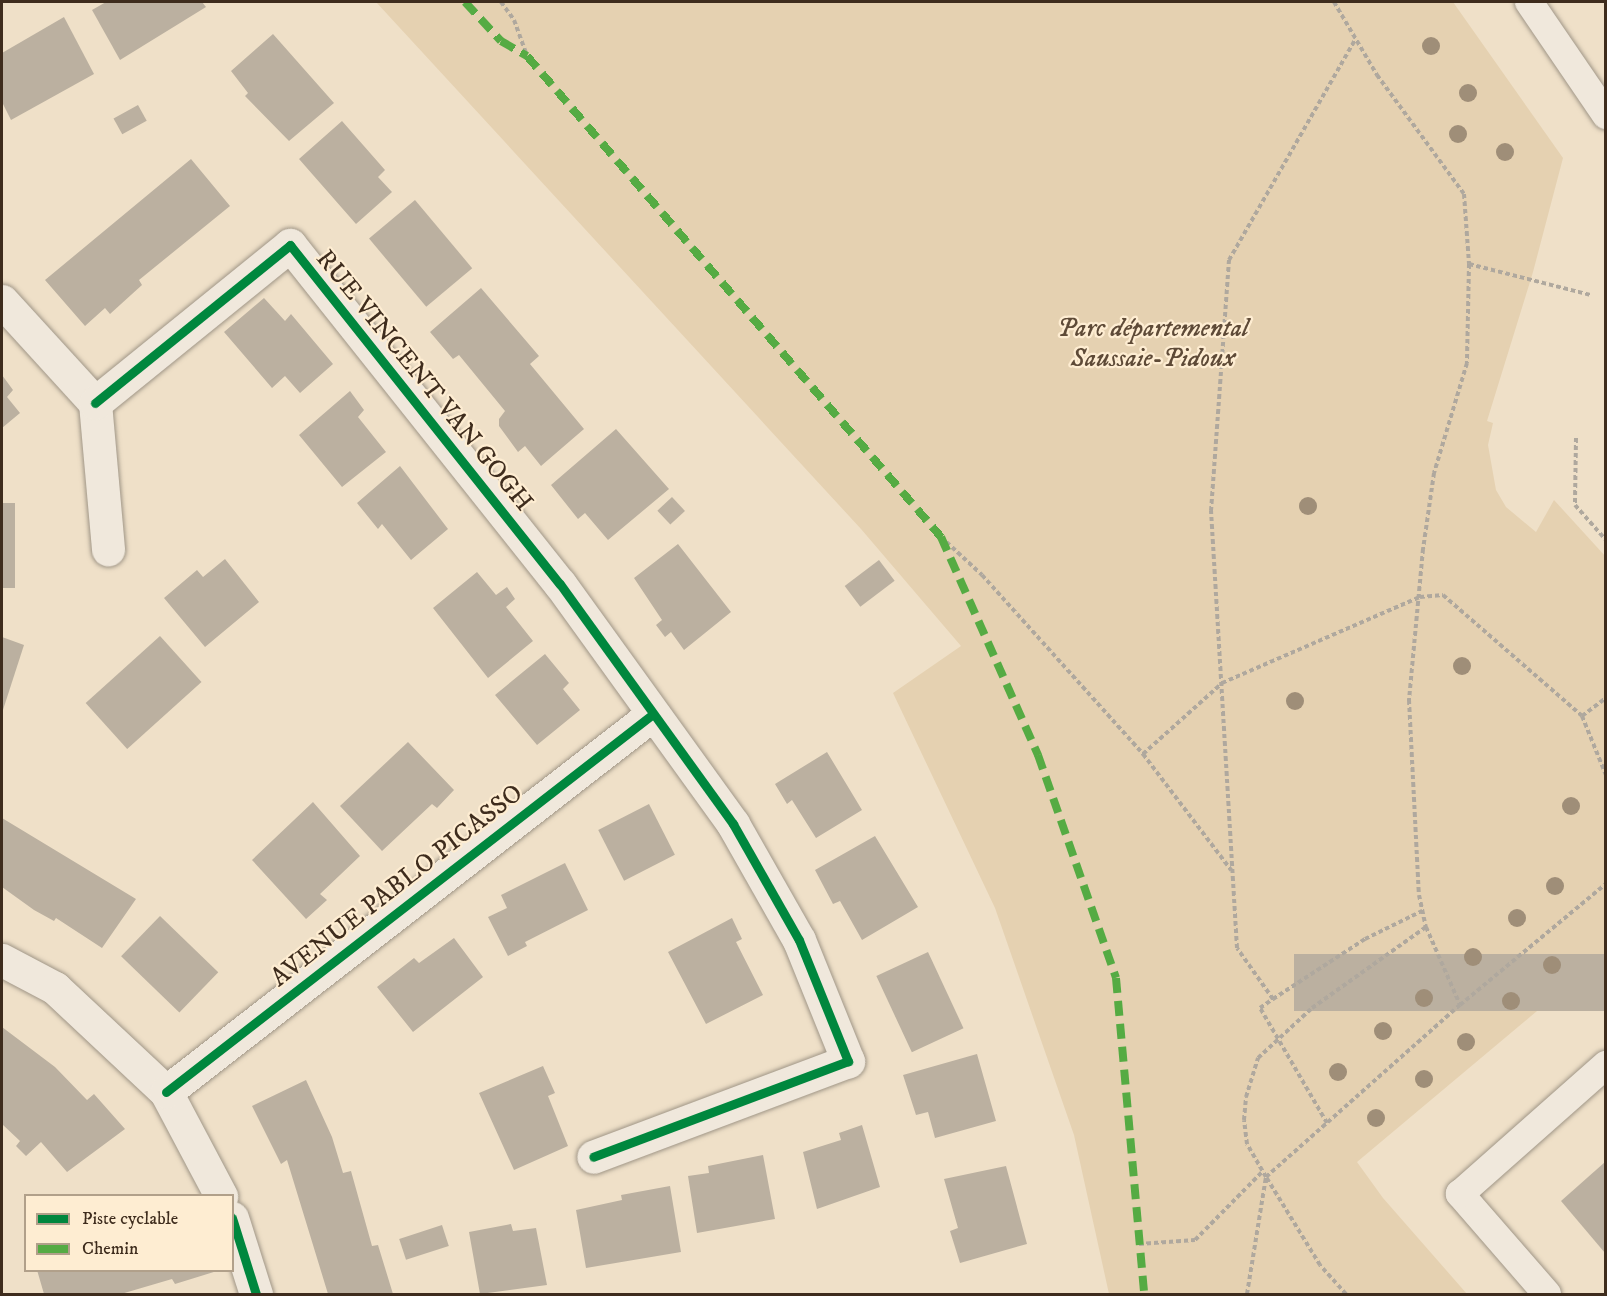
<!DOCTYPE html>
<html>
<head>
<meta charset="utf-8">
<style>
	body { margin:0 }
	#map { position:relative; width:1607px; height:1296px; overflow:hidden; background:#efe0c8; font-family:"IM FELL DW Pica",serif }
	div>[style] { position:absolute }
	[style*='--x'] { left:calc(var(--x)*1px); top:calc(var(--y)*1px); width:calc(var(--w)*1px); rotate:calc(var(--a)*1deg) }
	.green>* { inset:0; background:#e5d1b1 }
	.building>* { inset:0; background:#bbb0a0; transform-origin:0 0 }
	.path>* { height:4px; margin-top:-2px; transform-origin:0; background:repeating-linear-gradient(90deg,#afa89e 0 4.5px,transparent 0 7.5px) }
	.roads { filter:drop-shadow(0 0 2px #a09687) drop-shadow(0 0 2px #a09687) }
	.service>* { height:28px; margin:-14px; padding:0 14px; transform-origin:14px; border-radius:14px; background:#f0e8dc }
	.minor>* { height:33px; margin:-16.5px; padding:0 16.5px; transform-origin:16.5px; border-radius:16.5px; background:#f0e8dc }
	.quiet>* { height:8px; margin-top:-4px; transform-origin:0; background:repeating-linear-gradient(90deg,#55ab43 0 15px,transparent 0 23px) }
	.cycleway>* { height:9px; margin:-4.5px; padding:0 4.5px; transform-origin:4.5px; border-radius:4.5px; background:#00873e }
	.trees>* { width:18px; height:18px; margin:-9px; border-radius:50%; background:#9f8e78 }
	span { translate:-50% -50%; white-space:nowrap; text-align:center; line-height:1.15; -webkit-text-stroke:4.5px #feedd2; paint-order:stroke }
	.park-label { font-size:26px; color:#5e4a37; font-style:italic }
	.street-label { font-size:26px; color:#3e2c1d }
	.frame { position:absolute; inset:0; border:3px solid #3e2c1d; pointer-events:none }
	.legend { position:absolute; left:24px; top:1194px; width:210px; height:78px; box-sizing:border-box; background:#feedd2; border:2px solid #b1a08a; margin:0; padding:8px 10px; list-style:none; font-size:18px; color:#3e2c1d }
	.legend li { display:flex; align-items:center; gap:12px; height:30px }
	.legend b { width:30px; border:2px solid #b1a08a }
</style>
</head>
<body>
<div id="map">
	<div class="green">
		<div style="clip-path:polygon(376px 2px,1453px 2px,1563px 158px,1533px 272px,1487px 421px,1493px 423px,1488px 445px,1496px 490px,1506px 507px,1536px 532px,1554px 500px,1606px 557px,1605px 954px,1357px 1162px,1383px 1198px,1467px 1294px,1109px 1294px,1074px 1135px,995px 908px,893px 693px,961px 646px,861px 529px)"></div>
	</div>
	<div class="building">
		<div style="clip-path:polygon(106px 2px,202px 2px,206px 7px,120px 60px,92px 10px)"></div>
		<div style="clip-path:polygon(64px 17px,94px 74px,11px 120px,2px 102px,2px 53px)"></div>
		<div style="clip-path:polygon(273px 34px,334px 103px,289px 141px,245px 96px,248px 93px,231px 71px)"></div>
		<div style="left:138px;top:105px;width:18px;height:28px;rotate:61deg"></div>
		<div style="clip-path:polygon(342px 121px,385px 170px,378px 177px,392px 192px,356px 224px,299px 159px)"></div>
		<div style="clip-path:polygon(191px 159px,230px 206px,139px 280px,142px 285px,110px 314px,105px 308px,85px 326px,45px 280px)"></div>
		<div style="left:415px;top:200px;width:89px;height:60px;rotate:50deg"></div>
		<div style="clip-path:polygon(481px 288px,539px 356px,530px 364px,584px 429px,541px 466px,525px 446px,518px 452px,499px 426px,499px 419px,505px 411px,459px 355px,453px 359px,430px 332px)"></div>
		<div style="clip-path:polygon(264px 298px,285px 321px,291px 314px,333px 364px,300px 393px,285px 376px,272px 388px,224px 332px)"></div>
		<div style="clip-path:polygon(2px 375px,13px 390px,7px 397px,20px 413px,2px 428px)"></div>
		<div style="clip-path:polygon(350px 391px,364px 410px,358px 417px,386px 452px,342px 487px,299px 435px)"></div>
		<div style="clip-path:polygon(616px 429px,669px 489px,608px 540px,585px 513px,578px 519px,551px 485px)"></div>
		<div style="clip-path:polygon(400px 466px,448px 529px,411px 560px,382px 524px,378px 529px,357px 503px)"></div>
		<div style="left:672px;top:497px;width:19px;height:20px;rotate:47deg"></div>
		<div style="left:2px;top:503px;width:13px;height:85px"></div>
		<div style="clip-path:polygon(678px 544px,731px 612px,684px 650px,671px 632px,665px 637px,656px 625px,662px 620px,634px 578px)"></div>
		<div style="clip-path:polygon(225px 559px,259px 602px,205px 647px,164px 598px,197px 570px,203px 577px)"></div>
		<div style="left:879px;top:560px;width:26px;height:43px;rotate:53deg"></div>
		<div style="clip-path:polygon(477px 572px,496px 595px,507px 587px,515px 599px,506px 607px,533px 641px,488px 678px,433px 608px)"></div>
		<div style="left:160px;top:636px;width:62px;height:100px;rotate:48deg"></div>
		<div style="clip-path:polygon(2px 637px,24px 645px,2px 713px)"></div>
		<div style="clip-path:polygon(545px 654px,569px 683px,563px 689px,580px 710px,537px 745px,495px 695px)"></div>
		<div style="clip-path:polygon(408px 742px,454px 790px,437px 808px,432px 804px,382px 851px,340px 806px)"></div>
		<div style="clip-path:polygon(827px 752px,862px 810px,816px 838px,792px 800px,787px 804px,775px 784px)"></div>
		<div style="clip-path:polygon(313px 802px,360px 856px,320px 894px,327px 900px,306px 919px,252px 860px)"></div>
		<div style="left:649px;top:804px;width:57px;height:57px;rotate:63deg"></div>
		<div style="clip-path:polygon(2px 818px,136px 899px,102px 948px,56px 918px,54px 921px,34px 910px,2px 887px)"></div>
		<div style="clip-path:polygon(875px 836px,918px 907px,862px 940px,840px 901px,833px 904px,815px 870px)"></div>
		<div style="clip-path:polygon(565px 863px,588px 910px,525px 942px,527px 946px,508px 956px,488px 917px,507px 908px,501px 895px)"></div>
		<div style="left:160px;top:916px;width:81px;height:56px;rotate:44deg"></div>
		<div style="clip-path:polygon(732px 918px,742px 939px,736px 942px,763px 995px,706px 1024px,668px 952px)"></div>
		<div style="clip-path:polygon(454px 938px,483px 977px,413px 1032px,377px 987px,414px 958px,419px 963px)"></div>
		<div style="left:928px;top:952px;width:84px;height:57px;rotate:65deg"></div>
		<div style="left:1605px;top:954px;width:57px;height:311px;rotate:90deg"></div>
		<div style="clip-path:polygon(2px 1027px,55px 1067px,87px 1100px,94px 1094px,125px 1129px,67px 1172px,41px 1142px,26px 1156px,16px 1146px,20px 1141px,2px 1124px)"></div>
		<div style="clip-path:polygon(977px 1054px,996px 1121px,935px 1138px,928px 1112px,916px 1115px,903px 1075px)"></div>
		<div style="clip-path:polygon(543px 1066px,555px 1093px,548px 1096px,568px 1146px,514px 1170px,479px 1093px)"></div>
		<div style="clip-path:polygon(306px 1080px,332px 1137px,343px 1173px,351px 1171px,372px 1246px,378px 1245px,393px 1294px,328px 1294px,287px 1160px,281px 1164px,252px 1106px)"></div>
		<div style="clip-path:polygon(862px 1125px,880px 1187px,817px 1209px,803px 1152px,841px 1140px,839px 1133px)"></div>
		<div style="clip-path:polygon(763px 1155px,775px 1219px,697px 1233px,688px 1176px,709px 1173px,708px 1166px)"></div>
		<div style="clip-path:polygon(1605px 1162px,1605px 1253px,1561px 1201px)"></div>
		<div style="clip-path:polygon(1006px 1166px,1027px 1244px,960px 1263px,950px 1231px,958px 1228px,944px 1179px)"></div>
		<div style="clip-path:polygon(670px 1186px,681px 1252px,586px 1268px,576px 1210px,622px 1200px,621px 1195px)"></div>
		<div style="clip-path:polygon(511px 1224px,513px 1231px,536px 1228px,547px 1285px,480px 1294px,469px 1232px)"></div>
		<div style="left:442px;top:1225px;width:22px;height:45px;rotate:72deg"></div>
		<div style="clip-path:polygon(37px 1270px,217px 1270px,217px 1271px,175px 1284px,172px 1279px,121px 1294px,44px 1294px)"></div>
	</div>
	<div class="path">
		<div style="--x:501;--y:2;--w:22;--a:54"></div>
		<div style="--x:514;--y:20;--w:38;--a:70"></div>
		<div style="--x:1334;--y:2;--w:85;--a:59.5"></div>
		<div style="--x:1377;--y:75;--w:147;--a:53.8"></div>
		<div style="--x:1464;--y:194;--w:70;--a:85.9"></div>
		<div style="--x:1469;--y:264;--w:99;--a:91.2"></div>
		<div style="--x:1467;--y:363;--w:115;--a:106.7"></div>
		<div style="--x:1434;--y:473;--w:77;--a:98.2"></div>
		<div style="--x:1423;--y:549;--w:152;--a:95.3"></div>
		<div style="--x:1409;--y:700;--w:195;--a:87.1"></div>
		<div style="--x:1419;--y:895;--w:33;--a:78"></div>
		<div style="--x:1426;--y:927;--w:85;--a:66.4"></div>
		<div style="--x:1469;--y:264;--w:126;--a:14.3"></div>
		<div style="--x:1576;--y:438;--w:67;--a:90.9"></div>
		<div style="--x:1575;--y:505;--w:47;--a:48.5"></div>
		<div style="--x:941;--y:537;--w:56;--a:42.8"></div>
		<div style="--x:982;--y:575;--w:241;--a:48"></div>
		<div style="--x:1143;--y:754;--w:146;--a:52.8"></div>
		<div style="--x:1582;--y:716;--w:30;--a:-37"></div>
		<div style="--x:1143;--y:754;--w:106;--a:-41.9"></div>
		<div style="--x:1222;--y:683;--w:216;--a:-23.5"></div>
		<div style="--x:1420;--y:597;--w:23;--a:-5"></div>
		<div style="--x:1443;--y:595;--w:184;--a:41"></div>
		<div style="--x:1582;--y:716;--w:64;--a:67.9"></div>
		<div style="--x:1273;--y:999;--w:110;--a:-33.1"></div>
		<div style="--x:1365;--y:939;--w:64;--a:-26.2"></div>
		<div style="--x:1327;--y:1123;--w:133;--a:-120.2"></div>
		<div style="--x:1260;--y:1008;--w:16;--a:-35"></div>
		<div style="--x:1273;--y:999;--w:62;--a:-125.2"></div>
		<div style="--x:1237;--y:948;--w:438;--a:-93.4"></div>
		<div style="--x:1211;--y:511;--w:252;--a:-85.9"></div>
		<div style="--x:1229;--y:260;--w:254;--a:-60.2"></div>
		<div style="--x:1139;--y:1244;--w:56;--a:-4.1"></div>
		<div style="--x:1195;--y:1240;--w:97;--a:-45.4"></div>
		<div style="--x:1247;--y:1294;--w:119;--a:-80.8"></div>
		<div style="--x:1266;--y:1177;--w:38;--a:-120"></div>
		<div style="--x:1247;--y:1144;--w:24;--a:-97"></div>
		<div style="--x:1244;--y:1120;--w:23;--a:-85"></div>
		<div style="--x:1246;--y:1097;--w:41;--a:-72.9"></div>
		<div style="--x:1258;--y:1058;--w:74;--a:-42.8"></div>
		<div style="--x:1312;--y:1008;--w:140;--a:-35.4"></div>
		<div style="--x:1346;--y:1294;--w:39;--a:-132"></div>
		<div style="--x:1320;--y:1265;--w:103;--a:-121.5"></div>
		<div style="--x:1266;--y:1177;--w:259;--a:-41.6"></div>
		<div style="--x:1460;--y:1005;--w:190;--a:-39.7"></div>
	</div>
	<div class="roads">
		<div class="service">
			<div style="--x:1529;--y:2;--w:137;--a:55.7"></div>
			<div style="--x:1547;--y:1294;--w:133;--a:-131"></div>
			<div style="--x:1460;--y:1194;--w:195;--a:-41.5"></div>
		</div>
		<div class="minor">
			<div style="--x:2;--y:301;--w:138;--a:47.6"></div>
			<div style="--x:95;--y:403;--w:147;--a:84.9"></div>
			<div style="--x:95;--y:403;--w:251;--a:-39"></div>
			<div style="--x:290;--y:245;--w:433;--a:51.5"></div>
			<div style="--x:560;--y:584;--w:296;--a:54.2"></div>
			<div style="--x:733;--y:824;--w:133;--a:60.4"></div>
			<div style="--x:799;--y:940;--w:131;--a:68"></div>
			<div style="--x:848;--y:1061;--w:272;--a:159.4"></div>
			<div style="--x:2;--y:960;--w:60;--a:27.8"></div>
			<div style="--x:55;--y:988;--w:152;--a:43.1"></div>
			<div style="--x:166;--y:1092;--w:118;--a:62.1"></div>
			<div style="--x:166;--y:1092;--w:616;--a:-37.82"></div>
			<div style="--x:232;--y:1218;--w:80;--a:72.5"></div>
		</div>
	</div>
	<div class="quiet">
		<div style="--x:465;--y:2;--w:53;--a:47.3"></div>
		<div style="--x:501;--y:41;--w:30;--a:30"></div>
		<div style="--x:527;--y:56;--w:635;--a:49.28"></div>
		<div style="--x:941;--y:537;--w:239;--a:66"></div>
		<div style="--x:1038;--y:755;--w:236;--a:70.7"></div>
		<div style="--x:1116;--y:978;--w:317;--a:84.9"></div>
	</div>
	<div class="cycleway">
		<div style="--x:95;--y:403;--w:251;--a:-39"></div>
		<div style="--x:290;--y:245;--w:433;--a:51.5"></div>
		<div style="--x:560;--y:584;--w:296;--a:54.2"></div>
		<div style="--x:733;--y:824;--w:133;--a:60.4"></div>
		<div style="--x:799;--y:940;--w:131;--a:68"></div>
		<div style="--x:848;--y:1061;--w:272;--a:159.4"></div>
		<div style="--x:166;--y:1092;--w:616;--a:-37.82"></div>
		<div style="--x:232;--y:1218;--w:80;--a:72.5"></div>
	</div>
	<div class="trees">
		<div style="left:1431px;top:46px"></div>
		<div style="left:1468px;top:93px"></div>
		<div style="left:1458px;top:134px"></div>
		<div style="left:1505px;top:152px"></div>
		<div style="left:1308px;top:506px"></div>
		<div style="left:1462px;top:666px"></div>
		<div style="left:1295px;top:701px"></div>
		<div style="left:1571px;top:806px"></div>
		<div style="left:1555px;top:886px"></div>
		<div style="left:1517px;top:918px"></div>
		<div style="left:1473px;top:957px"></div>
		<div style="left:1552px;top:965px"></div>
		<div style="left:1424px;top:998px"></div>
		<div style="left:1511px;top:1001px"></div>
		<div style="left:1383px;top:1031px"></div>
		<div style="left:1466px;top:1042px"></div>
		<div style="left:1338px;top:1072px"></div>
		<div style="left:1424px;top:1079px"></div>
		<div style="left:1376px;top:1118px"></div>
	</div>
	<div class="park-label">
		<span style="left:1153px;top:344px">Parc départemental<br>Saussaie-Pidoux</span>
	</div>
	<div class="street-label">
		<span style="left:424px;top:381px;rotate:51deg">RUE VINCENT VAN GOGH</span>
		<span style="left:397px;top:886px;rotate:-38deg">AVENUE PABLO PICASSO</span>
	</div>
	<div class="frame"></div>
	<ul class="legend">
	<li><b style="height:8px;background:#00873e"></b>Piste cyclable</li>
	<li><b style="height:8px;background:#55ab43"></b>Chemin</li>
	</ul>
</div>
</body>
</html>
